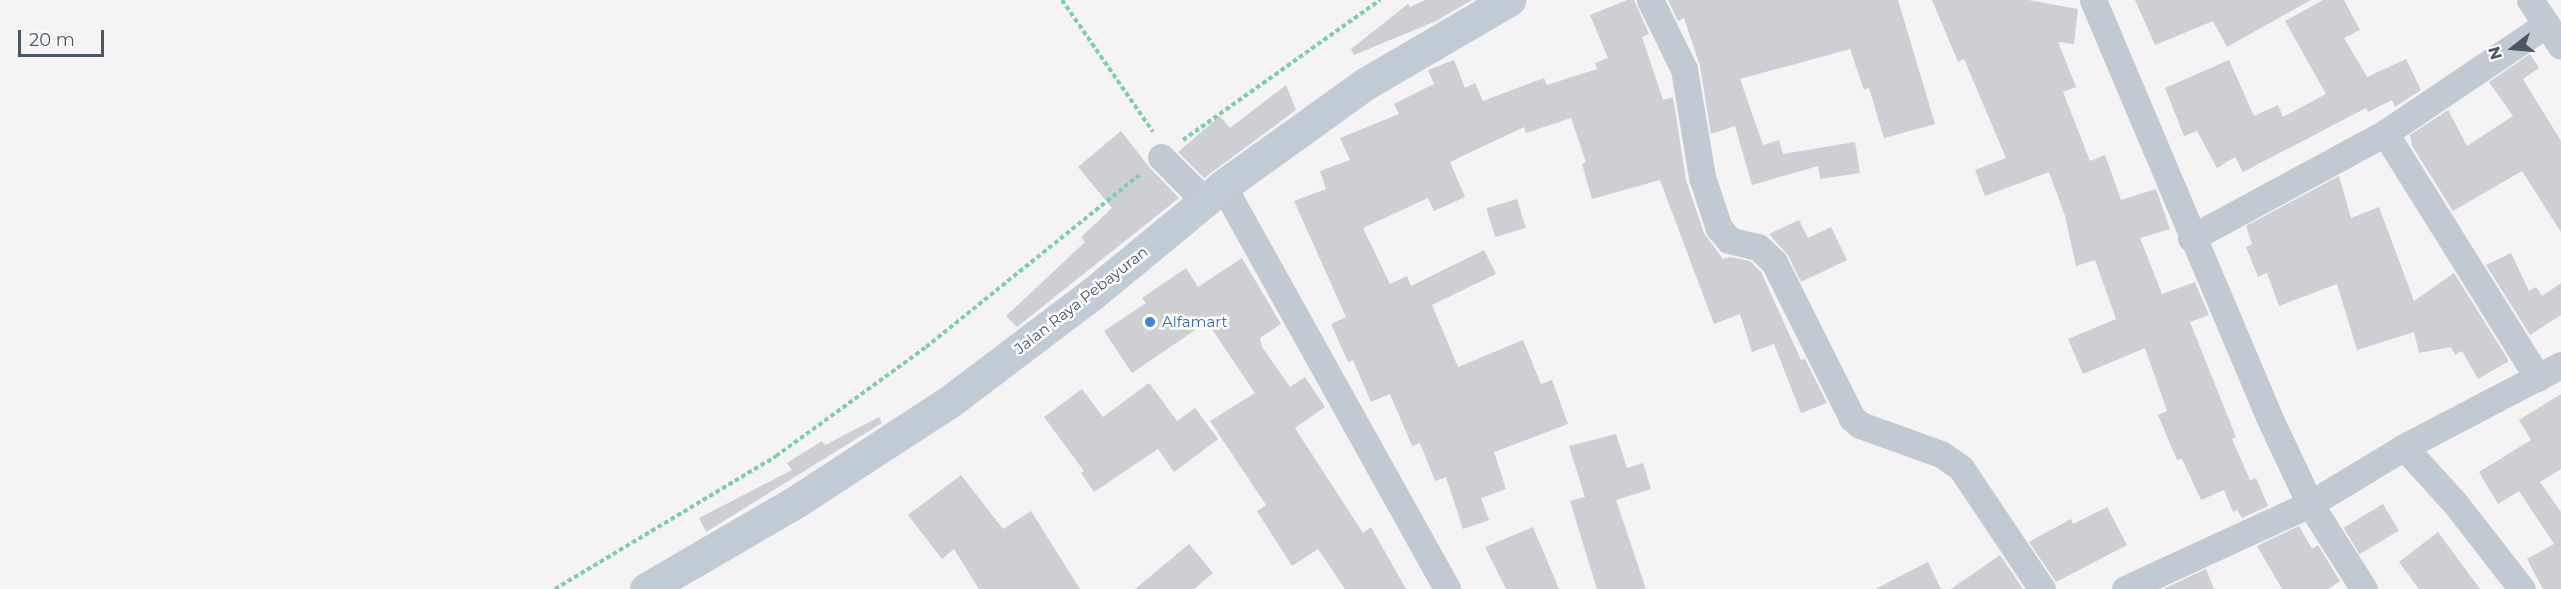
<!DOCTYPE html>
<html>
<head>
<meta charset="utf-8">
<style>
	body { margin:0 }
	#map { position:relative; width:2561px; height:589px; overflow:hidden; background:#f5f3f3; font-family:Montserrat,sans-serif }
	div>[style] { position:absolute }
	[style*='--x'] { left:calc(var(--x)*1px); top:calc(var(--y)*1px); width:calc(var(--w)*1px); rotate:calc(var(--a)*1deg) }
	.building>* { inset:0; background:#cdcfd5; transform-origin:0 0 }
	.path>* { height:4px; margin-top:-2px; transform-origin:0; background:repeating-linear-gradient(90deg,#7ad0a6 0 4.5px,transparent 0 7.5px) }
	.minor>* { height:27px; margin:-13.5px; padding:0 13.5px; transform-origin:13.5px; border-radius:13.5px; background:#c1cad2 }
	.secondary>* { height:33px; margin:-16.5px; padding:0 16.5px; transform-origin:16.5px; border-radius:16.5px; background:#c1cbd6 }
	.dots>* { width:16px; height:16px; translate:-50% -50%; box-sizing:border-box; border:3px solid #fff; border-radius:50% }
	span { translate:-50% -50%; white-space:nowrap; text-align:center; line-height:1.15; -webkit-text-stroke:5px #fff; paint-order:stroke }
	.street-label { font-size:15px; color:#4a5661 }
	.shop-label { font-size:15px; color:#366cbe }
	.left { translate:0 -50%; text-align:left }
	.north { position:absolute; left:2483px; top:18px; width:60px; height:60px; -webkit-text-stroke:4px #fff; paint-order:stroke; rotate:254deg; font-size:16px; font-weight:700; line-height:24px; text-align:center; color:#4a5661 }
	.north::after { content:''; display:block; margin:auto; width:21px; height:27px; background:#4a5661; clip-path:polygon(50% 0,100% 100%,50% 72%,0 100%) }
	.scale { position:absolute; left:18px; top:30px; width:86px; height:27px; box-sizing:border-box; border:3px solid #4a5661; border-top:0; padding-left:8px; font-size:18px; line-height:21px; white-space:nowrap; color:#4a5661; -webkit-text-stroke:4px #fff; paint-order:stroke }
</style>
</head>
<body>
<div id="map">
	<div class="building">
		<div style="clip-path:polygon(1425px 0,1472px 0,1436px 21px,1354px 55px,1351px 49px,1408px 4px,1410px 7px)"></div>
		<div style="clip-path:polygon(1627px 0,1634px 0,1649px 34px,1642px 37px,1663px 100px,1673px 97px,1686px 180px,1704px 233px,1723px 259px,1730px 257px,1750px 261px,1761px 272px,1801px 360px,1805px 359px,1827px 403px,1801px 413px,1774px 344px,1752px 352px,1740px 314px,1714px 324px,1660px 180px,1592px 199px,1582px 164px,1586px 162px,1571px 118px,1526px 133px,1524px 127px,1450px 162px,1465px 197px,1434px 211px,1428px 198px,1363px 228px,1390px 284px,1407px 276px,1411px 286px,1484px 250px,1496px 274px,1432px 305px,1458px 367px,1523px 340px,1541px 384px,1552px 380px,1568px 424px,1494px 452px,1506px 489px,1481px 498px,1489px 520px,1463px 529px,1446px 477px,1435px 481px,1420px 443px,1412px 446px,1390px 394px,1371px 402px,1353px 360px,1348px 362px,1331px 324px,1346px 317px,1294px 201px,1326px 189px,1320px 171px,1350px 160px,1340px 138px,1399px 114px,1394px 104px,1434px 84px,1428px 70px,1454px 60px,1465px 88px,1475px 83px,1483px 101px,1544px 78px,1547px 85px,1597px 69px,1595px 63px,1608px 58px,1590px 15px)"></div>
		<div style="clip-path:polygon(1668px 0,1898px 0,1935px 124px,1884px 138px,1869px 88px,1864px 90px,1850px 49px,1740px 79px,1763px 145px,1779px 140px,1783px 154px,1855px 142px,1860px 173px,1820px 179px,1818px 166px,1752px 185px,1735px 126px,1711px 134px,1700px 66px,1684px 18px,1678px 21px)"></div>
		<div style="clip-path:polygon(1932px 0,2028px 0,2078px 9px,2074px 44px,2058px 42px,2076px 87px,2063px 92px,2090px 161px,2105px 155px,2121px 200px,2156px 189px,2170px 229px,2140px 238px,2162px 294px,2195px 282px,2209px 315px,2190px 322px,2236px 437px,2232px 439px,2250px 480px,2256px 478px,2268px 506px,2242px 518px,2237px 510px,2233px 512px,2224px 490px,2201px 500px,2182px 459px,2177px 460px,2158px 415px,2167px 411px,2145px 348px,2083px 374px,2068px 339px,2116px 319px,2095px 260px,2076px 266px,2065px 216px,2049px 172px,1985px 196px,1975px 170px,2006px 158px,1964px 59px,1958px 62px)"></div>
		<div style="clip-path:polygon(2135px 0,2311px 0,2227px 47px,2213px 21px,2155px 45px)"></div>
		<div style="clip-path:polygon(2323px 0,2344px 0,2360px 30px,2344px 38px,2367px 77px,2406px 59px,2421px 90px,2395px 107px,2392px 100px,2368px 112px,2366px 108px,2243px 172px,2235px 157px,2217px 168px,2197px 131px,2184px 136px,2165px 88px,2229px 60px,2254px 116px,2278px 105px,2283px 117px,2326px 94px,2285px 21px)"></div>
		<div style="clip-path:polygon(2530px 54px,2539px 68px,2523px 79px,2561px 141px,2561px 232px,2522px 171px,2453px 211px,2412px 146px,2410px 135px,2448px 110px,2467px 146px,2513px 116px,2489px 82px)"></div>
		<div style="clip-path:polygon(1286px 85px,1296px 110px,1204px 178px,1178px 152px,1220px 116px,1230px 128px)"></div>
		<div style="clip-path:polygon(1121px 131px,1150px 168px,1179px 198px,1017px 327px,1006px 316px,1085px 242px,1081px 237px,1112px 208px,1078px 167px)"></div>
		<div style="clip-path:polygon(2339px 176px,2351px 218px,2379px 207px,2414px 301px,2454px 273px,2509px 361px,2478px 379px,2462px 351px,2455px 355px,2451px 347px,2419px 353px,2414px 332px,2357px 350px,2337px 284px,2279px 306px,2267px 273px,2258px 277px,2246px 247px,2252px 244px,2246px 226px)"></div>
		<div style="left:1517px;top:199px;width:30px;height:32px;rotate:73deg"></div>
		<div style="clip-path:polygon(1799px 220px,1808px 238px,1831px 227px,1847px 260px,1801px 282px,1788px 255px,1769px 234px)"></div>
		<div style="clip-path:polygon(2511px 253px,2529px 291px,2536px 287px,2542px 296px,2561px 283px,2561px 315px,2530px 335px,2486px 265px)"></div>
		<div style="clip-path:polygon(1242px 258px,1281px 324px,1260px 338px,1262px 347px,1290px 387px,1305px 377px,1325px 407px,1295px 428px,1363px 533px,1371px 527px,1406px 589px,1345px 589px,1318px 549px,1292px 566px,1257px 511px,1266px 505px,1210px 421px,1255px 393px,1207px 322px,1132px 373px,1104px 331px,1146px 303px,1142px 298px,1186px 268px,1198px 287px)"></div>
		<div style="clip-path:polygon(1149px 383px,1177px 421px,1195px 408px,1218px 439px,1174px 472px,1158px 449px,1094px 492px,1081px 473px,1084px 471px,1044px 417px,1082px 389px,1103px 417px)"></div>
		<div style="clip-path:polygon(2561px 394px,2561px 469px,2540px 482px,2561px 512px,2561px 589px,2543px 589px,2527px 559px,2554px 544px,2519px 491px,2498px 504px,2479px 472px,2531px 440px,2519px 420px)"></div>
		<div style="clip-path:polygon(879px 417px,882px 423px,706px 532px,699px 518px,792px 470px,787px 463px,822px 441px,825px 445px)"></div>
		<div style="clip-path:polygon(1616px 434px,1627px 468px,1643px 463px,1651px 489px,1616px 500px,1646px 589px,1597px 589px,1570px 501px,1585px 497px,1569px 446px)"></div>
		<div style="clip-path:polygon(961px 475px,1003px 529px,1031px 511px,1080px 589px,979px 589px,954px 549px,942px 559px,908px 515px)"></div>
		<div style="left:2383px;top:504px;width:31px;height:46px;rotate:59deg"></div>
		<div style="clip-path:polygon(2107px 507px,2127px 545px,2056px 582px,2029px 542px,2071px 519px,2073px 524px)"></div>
		<div style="clip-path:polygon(2299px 526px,2312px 549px,2318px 545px,2340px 581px,2328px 589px,2282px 589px,2257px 546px)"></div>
		<div style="clip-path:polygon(1533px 527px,1559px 589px,1506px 589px,1485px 547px)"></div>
		<div style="clip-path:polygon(2438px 532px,2480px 589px,2419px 589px,2399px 562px)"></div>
		<div style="clip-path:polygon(1189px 544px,1213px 573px,1194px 589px,1135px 589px)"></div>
		<div style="clip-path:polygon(2000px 555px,2023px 589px,1951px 589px)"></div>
		<div style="clip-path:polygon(1928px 562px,1941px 589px,1875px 589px)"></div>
		<div style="clip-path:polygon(2206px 569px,2214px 589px,2163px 589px)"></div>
	</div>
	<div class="path">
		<div style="--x:1062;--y:0;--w:160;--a:55.4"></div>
		<div style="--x:1183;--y:140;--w:242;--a:-35.4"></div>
		<div style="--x:555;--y:589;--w:258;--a:-31"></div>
		<div style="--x:776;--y:456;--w:185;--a:-36"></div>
		<div style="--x:926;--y:347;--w:274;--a:-38.9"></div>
	</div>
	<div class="minor">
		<div style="--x:1650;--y:0;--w:77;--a:63.8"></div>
		<div style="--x:1684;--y:69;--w:109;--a:80.5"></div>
		<div style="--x:1702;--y:177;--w:54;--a:71.6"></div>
		<div style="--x:1719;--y:228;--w:16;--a:50"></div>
		<div style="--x:1729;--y:240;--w:30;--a:14"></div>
		<div style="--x:1758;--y:247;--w:22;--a:43"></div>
		<div style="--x:1774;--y:262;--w:174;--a:63.4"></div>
		<div style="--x:1852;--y:418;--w:11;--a:41"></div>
		<div style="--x:1860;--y:425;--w:86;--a:19.7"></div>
		<div style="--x:1941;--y:454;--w:24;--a:35"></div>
		<div style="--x:1961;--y:468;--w:146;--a:56.2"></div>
		<div style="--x:2093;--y:0;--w:453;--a:67.1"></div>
		<div style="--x:2269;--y:417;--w:96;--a:64.8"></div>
		<div style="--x:2310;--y:504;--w:101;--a:57.6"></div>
		<div style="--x:2530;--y:0;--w:55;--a:56"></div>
		<div style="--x:1161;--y:157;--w:62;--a:45"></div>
		<div style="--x:1223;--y:186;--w:461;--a:60.9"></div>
		<div style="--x:2191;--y:238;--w:221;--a:-28.4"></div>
		<div style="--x:2538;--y:378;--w:289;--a:-122"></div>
		<div style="--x:2385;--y:133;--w:193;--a:-34"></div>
		<div style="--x:2404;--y:447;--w:76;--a:47.7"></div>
		<div style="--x:2455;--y:503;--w:109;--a:52.1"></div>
		<div style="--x:2125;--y:589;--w:204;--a:-24.7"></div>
		<div style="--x:2310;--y:504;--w:110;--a:-31.2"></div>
		<div style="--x:2404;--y:447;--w:177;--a:-27.6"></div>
	</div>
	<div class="secondary">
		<div style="--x:646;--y:589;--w:175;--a:-30.2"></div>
		<div style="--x:797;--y:501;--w:181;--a:-33.1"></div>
		<div style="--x:949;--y:402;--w:179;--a:-37.1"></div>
		<div style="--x:1092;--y:294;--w:170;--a:-39.5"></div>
		<div style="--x:1223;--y:186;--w:175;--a:-35.7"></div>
		<div style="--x:1365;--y:84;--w:167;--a:-30.3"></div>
	</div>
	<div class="dots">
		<div style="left:1150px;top:322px;background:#3f7fe0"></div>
	</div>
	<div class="street-label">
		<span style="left:1081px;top:300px;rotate:-38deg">Jalan Raya Pebayuran</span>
	</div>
	<div class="shop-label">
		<span class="left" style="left:1162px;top:322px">Alfamart</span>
	</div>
	<div class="north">N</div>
	<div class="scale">20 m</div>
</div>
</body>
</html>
